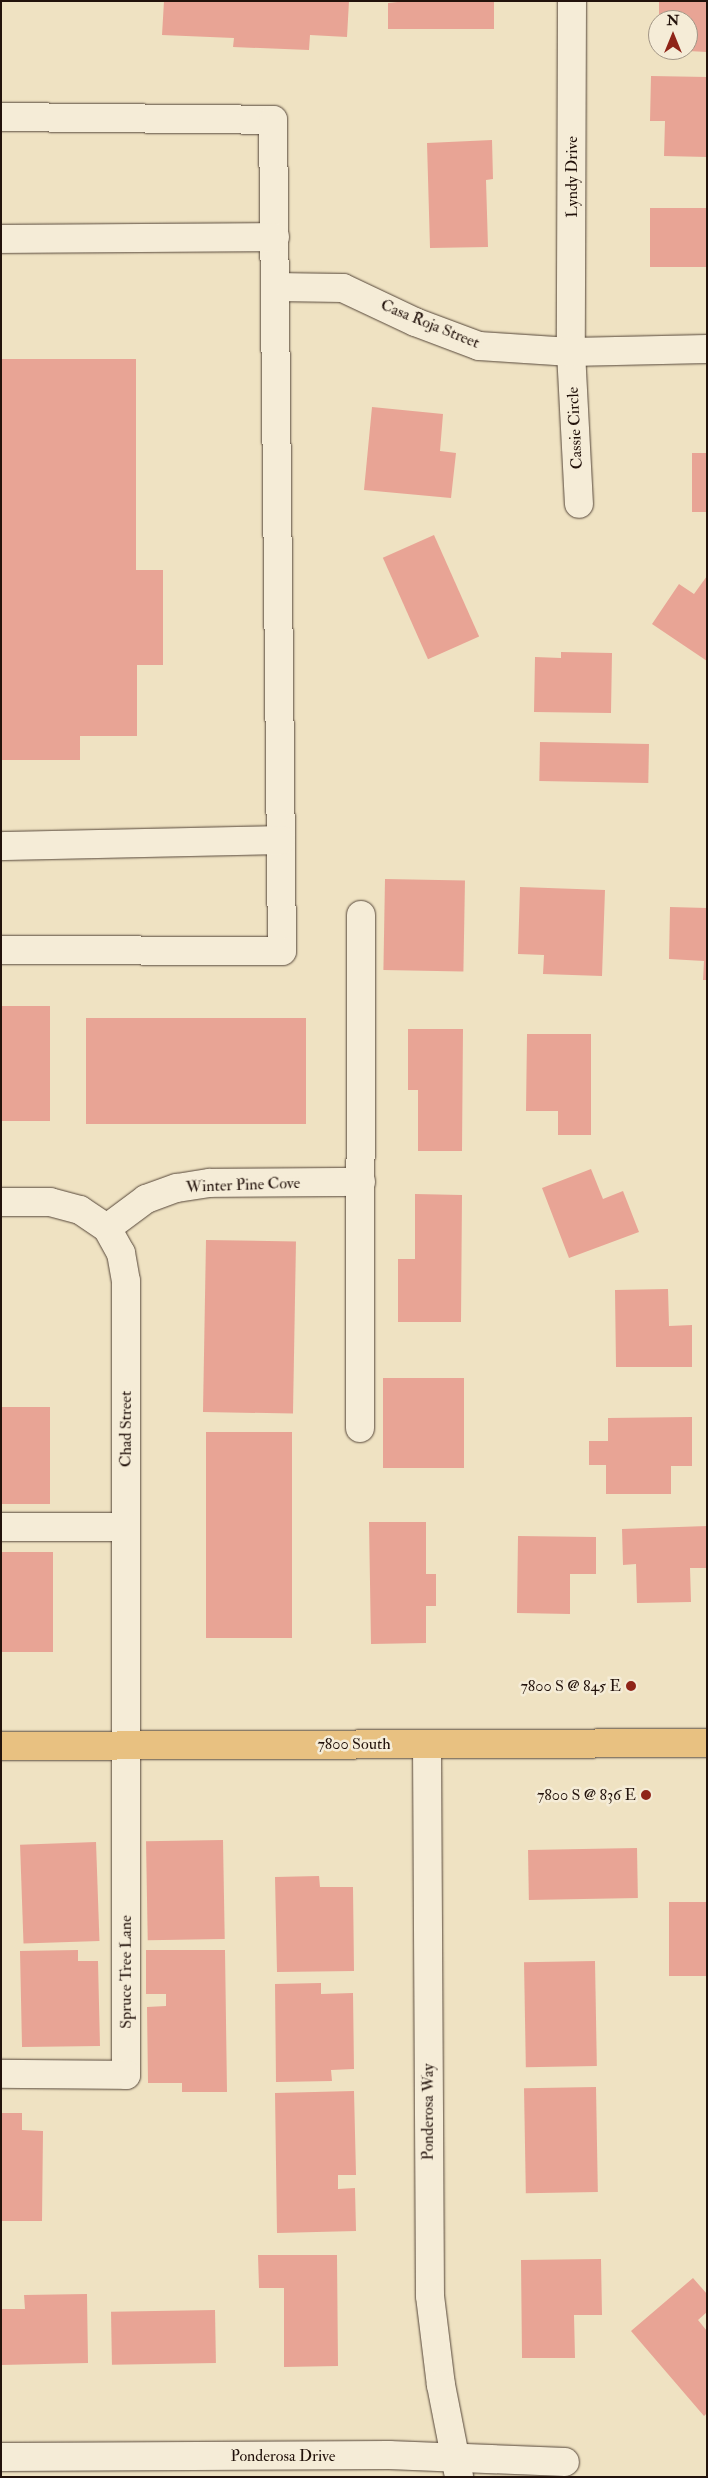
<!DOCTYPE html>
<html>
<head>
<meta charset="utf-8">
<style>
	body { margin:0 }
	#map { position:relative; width:708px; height:2478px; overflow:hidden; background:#efe2c2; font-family:"IM FELL Double Pica",serif }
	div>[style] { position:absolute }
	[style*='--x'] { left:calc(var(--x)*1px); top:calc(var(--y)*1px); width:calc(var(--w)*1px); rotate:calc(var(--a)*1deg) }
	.building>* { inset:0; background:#e8a495; transform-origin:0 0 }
	.roads { filter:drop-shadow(0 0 1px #554639) drop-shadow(0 0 1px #554639) }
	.minor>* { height:28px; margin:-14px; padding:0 14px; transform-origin:14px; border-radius:14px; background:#f5ecd7 }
	.major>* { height:28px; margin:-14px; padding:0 14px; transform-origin:14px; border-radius:14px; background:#e8c181 }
	.dots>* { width:14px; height:14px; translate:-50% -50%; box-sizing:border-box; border:2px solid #f5ecd7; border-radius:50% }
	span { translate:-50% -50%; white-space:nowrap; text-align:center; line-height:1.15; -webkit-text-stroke:5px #f5ecd7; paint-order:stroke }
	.street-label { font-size:16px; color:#22120b }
	.poi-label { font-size:16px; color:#22120b }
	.right { translate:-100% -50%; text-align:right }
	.frame { position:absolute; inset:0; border:2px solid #22120b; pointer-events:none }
	.north { position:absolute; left:648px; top:10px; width:50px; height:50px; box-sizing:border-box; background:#f5ecd7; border:1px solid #a19585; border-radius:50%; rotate:0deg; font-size:14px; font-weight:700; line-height:20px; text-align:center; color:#22120b }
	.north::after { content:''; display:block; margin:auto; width:18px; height:22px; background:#8f2418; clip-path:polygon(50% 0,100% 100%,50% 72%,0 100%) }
</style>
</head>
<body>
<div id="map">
	<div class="building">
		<div style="clip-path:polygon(164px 1px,349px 1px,347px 37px,310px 35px,309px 50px,233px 47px,234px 38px,162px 35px)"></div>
		<div style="clip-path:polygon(407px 1px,494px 1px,494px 29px,388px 29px,388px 3px)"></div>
		<div style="clip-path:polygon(707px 1px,707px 52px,688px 51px,688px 20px,659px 20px,659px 2px)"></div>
		<div style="clip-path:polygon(651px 76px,707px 77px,707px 157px,664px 156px,665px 121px,650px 121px)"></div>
		<div style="clip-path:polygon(492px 140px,493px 179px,486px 180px,488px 247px,430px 248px,427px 143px)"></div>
		<div style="left:650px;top:208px;width:57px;height:59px"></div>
		<div style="clip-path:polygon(1px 359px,136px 359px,136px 570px,163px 570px,163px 665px,137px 665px,137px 736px,80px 736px,80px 760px,1px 760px)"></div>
		<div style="clip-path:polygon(372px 407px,443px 414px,440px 451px,456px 453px,451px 498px,364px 490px)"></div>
		<div style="left:692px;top:453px;width:15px;height:59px"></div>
		<div style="left:434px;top:535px;width:111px;height:56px;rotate:66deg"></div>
		<div style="clip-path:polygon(707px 576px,707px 661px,652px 624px,679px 584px,694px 594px)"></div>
		<div style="clip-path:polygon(561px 652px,612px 653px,611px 713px,534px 712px,535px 657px,561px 658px)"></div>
		<div style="left:540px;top:742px;width:109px;height:39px;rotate:1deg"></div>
		<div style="left:385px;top:879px;width:80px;height:91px;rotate:1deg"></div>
		<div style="clip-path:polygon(520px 887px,605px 890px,602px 976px,543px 974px,544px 955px,518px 954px)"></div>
		<div style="clip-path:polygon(670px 907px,707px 908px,707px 980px,703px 980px,704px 961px,669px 959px)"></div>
		<div style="left:1px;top:1006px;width:49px;height:115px"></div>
		<div style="left:86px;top:1018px;width:220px;height:106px"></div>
		<div style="clip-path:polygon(408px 1029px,463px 1029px,462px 1151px,418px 1151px,418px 1090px,408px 1090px)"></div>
		<div style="clip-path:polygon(527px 1034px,591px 1034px,591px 1135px,558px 1135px,558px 1111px,526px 1111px)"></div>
		<div style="clip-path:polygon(591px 1169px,603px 1199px,623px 1191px,639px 1232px,569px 1258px,542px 1188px)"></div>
		<div style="clip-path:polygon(415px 1194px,462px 1195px,461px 1322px,398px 1322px,398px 1259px,415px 1259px)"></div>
		<div style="left:206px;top:1240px;width:90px;height:172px;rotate:1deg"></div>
		<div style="clip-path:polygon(668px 1289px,669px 1326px,692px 1325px,692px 1367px,616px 1367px,615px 1290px)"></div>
		<div style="left:383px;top:1378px;width:81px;height:90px"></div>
		<div style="left:1px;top:1407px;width:49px;height:97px"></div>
		<div style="clip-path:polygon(692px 1417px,692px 1466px,671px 1466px,671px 1494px,606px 1494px,606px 1465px,589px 1465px,589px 1441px,608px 1441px,608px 1418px)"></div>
		<div style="left:292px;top:1432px;width:206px;height:86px;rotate:90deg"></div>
		<div style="clip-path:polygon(369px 1522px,426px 1522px,426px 1574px,436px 1574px,436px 1606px,426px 1606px,426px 1643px,371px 1644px)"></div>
		<div style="clip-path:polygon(707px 1526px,707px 1568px,690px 1568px,691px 1602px,637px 1603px,636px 1564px,623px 1565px,622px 1529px)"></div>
		<div style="clip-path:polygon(518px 1536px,596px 1537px,596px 1574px,570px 1574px,570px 1614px,517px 1613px)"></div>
		<div style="left:1px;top:1552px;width:52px;height:100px"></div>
		<div style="left:223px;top:1840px;width:99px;height:77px;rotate:89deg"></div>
		<div style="left:96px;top:1842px;width:99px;height:76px;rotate:88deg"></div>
		<div style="left:637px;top:1848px;width:50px;height:109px;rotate:89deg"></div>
		<div style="clip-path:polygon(319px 1876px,320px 1887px,353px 1887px,354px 1971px,277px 1972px,275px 1877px)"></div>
		<div style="left:707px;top:1902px;width:74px;height:38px;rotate:90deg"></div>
		<div style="clip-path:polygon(78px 1950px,78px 1961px,98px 1961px,100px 2046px,22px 2047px,20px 1951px)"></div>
		<div style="clip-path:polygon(146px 1950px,225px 1950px,227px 2092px,182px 2092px,182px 2083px,148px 2083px,147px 2007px,166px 2006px,166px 1994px,146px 1994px)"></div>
		<div style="left:595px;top:1961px;width:105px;height:71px;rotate:89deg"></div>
		<div style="clip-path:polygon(321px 1983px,321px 1994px,353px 1993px,354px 2069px,331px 2070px,332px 2081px,276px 2082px,275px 1984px)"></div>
		<div style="left:596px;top:2087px;width:105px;height:72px;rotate:89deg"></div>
		<div style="clip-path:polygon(354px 2091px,356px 2175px,338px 2175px,338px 2189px,355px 2188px,356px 2231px,277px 2233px,275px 2093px)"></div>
		<div style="clip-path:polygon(1px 2113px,22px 2113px,22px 2130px,43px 2131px,42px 2221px,1px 2221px)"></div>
		<div style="clip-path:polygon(258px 2255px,337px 2255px,338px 2366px,284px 2367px,284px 2288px,259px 2288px)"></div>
		<div style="clip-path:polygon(601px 2259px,602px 2315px,574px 2315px,575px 2358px,522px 2358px,521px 2260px)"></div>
		<div style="clip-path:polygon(693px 2278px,707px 2294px,707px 2312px,698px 2320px,707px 2331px,707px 2413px,704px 2416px,631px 2331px)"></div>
		<div style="clip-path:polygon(87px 2294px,88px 2363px,1px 2365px,1px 2309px,25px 2309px,24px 2295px)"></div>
		<div style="left:215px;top:2310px;width:53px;height:104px;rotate:89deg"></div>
	</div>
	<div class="roads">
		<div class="minor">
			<div style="--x:572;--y:1;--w:351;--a:90.2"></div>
			<div style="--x:571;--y:352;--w:152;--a:87"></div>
			<div style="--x:1;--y:117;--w:272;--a:0.6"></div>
			<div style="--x:273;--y:120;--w:831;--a:89.38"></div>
			<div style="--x:282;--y:951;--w:281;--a:-179.8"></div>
			<div style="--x:1;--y:239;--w:274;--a:-0.4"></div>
			<div style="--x:275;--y:287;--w:68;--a:0.8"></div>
			<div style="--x:343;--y:288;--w:80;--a:25.3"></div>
			<div style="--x:415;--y:322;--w:68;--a:20.6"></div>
			<div style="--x:479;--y:346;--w:92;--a:3.7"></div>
			<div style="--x:571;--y:352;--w:136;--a:-1.3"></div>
			<div style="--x:1;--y:846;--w:280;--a:-1.2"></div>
			<div style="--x:1;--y:1202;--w:49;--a:0"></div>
			<div style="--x:50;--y:1202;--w:31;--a:15"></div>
			<div style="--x:80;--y:1210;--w:32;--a:34"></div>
			<div style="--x:107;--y:1228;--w:29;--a:61"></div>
			<div style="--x:121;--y:1253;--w:28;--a:80"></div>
			<div style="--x:126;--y:1281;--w:794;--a:90"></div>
			<div style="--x:126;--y:2075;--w:125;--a:-179.5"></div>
			<div style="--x:107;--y:1228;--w:49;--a:-36.6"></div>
			<div style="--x:146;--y:1199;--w:33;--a:-20"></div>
			<div style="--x:177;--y:1188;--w:33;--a:-9"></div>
			<div style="--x:210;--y:1183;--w:151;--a:-0.4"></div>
			<div style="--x:360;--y:1428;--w:513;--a:-89.89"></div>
			<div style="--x:1;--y:1527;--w:125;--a:0"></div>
			<div style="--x:427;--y:1744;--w:552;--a:89.69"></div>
			<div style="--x:430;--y:2296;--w:90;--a:83"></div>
			<div style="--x:441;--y:2385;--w:94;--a:78.9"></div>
			<div style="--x:1;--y:2457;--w:388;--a:-0.3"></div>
			<div style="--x:389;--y:2455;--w:176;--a:2.3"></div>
		</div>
		<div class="major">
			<div style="--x:1;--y:1746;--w:706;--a:-0.24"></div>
		</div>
	</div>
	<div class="dots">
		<div style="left:631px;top:1686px;background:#8f2418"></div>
		<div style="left:646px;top:1795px;background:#8f2418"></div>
	</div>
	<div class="street-label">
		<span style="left:572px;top:177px;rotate:-90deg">Lyndy Drive</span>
		<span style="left:430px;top:324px;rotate:22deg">Casa Roja Street</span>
		<span style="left:575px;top:428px;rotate:-93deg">Cassie Circle</span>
		<span style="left:243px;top:1185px;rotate:-2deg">Winter Pine Cove</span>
		<span style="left:126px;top:1429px;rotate:-90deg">Chad Street</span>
		<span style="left:354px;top:1744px">7800 South</span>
		<span style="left:126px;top:1972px;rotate:-90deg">Spruce Tree Lane</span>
		<span style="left:428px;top:2112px;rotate:-90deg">Ponderosa Way</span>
		<span style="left:283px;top:2456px">Ponderosa Drive</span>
	</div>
	<div class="poi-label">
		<span class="right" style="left:621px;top:1686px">7800 S @ 845 E</span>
		<span class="right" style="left:636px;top:1795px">7800 S @ 836 E</span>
	</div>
	<div class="frame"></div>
	<div class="north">N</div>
</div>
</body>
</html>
